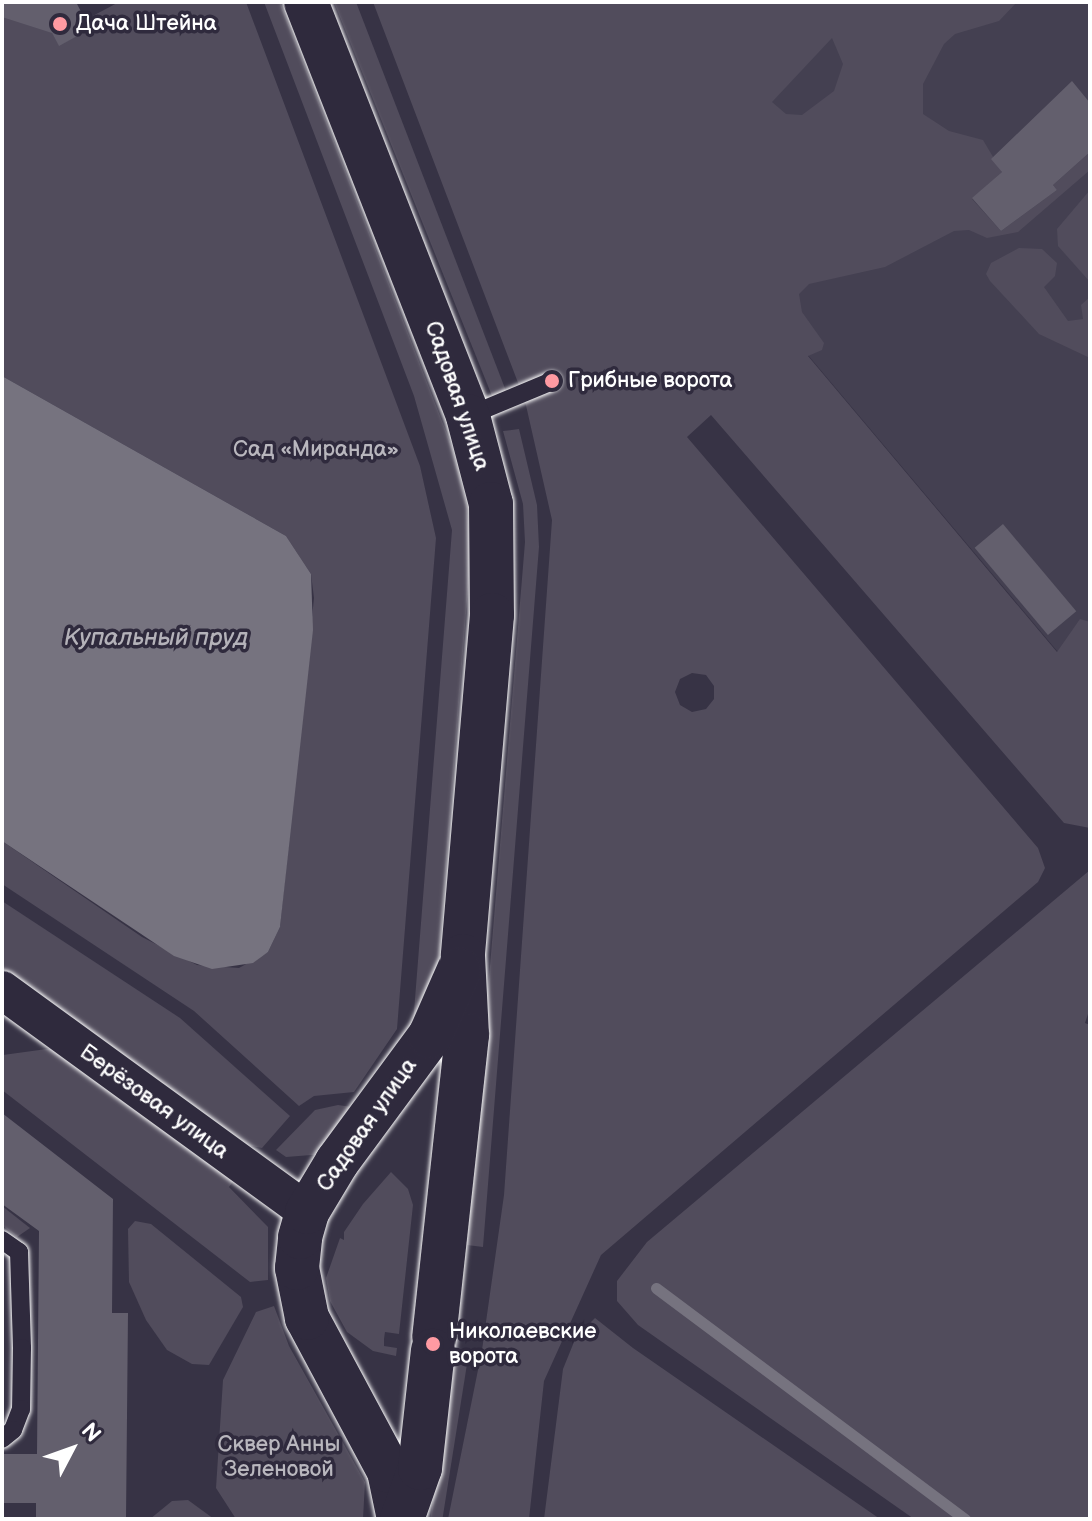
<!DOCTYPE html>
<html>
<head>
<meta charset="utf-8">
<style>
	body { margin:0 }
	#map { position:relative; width:1092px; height:1521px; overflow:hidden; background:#373345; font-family:"Balsamiq Sans",sans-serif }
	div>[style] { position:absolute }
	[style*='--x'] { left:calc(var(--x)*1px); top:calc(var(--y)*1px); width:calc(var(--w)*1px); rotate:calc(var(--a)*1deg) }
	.built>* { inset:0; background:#444051 }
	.green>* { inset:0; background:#514c5c; transform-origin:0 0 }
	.water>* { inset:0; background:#76737f }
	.stream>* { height:11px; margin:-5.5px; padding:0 5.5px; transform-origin:5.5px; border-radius:5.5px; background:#76737f }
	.building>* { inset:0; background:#635f6d; transform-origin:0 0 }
	.roads { filter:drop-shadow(0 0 2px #fff) drop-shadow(0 0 2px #fff) }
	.lane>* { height:18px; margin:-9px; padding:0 9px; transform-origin:9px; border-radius:9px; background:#2f2a3d }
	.street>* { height:38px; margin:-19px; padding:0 19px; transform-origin:19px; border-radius:19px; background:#2f2a3d }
	.secondary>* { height:44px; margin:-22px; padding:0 22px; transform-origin:22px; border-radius:22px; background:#2f2a3d }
	.dots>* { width:22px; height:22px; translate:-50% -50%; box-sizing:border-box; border:4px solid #2f2a3d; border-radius:50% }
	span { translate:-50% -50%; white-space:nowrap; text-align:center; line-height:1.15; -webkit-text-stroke:7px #2f2a3d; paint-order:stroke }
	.poi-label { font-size:22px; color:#fff }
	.left { translate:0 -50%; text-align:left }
	.street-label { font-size:22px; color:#fff }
	.park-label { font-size:22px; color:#b9b7be }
	.water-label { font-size:24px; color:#b4b2b9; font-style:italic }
	.frame { position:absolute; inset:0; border:4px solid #fff; pointer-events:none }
	.north { position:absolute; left:32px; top:1409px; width:80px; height:80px; -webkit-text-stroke:6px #2f2a3d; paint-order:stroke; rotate:49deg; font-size:22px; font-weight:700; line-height:32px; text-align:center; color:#fff }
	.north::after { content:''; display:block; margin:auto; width:28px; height:36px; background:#fff; clip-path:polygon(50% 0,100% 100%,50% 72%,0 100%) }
</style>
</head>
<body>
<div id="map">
	<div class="built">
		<div style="clip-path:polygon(863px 2px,1090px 2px,1090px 690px,679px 202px)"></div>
	</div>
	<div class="green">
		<div style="clip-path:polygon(2px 2px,49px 27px,59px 45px,90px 29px,85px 20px,119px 2px,246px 2px,420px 466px,436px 538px,397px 1029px,354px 1092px,314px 1096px,299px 1106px,194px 1011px,2px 884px,2px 841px,142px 937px,197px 965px,239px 968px,268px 952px,280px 927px,314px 598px,311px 574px,286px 536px,2px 376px)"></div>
		<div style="clip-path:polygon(264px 2px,280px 2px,452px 447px,467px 506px,470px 562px,438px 970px,412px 1037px,452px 530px,414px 396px)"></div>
		<div style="clip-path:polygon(334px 2px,356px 2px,506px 391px,492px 396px)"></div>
		<div style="clip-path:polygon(evenodd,373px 2px,1017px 2px,999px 21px,955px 34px,944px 44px,923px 84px,923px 114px,949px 131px,983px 140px,1002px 172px,972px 199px,1001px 231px,1057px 190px,1053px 185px,1090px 152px,1090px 170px,1018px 232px,987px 238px,969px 230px,954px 231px,885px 267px,809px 284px,799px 294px,802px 312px,824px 343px,822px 350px,808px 356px,1057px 652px,1080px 619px,1090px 622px,1090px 828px,1064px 823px,711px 415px,687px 437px,1038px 848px,1045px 868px,1038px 882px,601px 1255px,544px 1381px,529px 1519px,448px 1519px,482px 1350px,504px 1195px,552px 520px,525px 401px,373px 2px,832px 38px,843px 64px,834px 91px,802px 115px,786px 114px,772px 102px,832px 38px,373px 2px,692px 673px,706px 675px,714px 686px,714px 699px,706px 709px,692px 712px,680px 705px,675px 692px,680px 679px,692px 673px)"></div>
		<div style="clip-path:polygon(1090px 190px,1090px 282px,1058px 246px,1057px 229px)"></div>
		<div style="clip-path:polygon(1019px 248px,1042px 249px,1057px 263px,1055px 276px,1044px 287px,1068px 321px,1083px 319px,1081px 305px,1090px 297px,1090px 358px,1039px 334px,990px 281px,986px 274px,991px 263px)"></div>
		<div style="clip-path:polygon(519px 429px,537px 505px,539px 547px,483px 1247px,467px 1245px,525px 542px,523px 504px,503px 431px)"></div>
		<div style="clip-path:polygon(1090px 870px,1090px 1008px,1085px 1023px,1090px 1025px,1090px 1519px,914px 1519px,638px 1325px,617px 1301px,617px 1281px,647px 1242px)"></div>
		<div style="clip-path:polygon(2px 901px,180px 1018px,290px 1116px,262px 1148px,237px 1143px,2px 968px)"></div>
		<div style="clip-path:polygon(54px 1048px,234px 1180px,229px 1187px,268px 1227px,268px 1280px,250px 1282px,2px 1090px,3px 1055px)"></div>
		<div style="clip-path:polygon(338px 1105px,359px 1108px,324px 1154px,286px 1157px,276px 1150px,315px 1110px)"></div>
		<div style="clip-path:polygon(391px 1172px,408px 1189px,413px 1205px,399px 1334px,385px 1332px,384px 1339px,384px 1346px,397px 1348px,396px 1356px,373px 1351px,347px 1332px,330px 1301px,326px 1278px,340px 1238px,344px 1240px,344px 1232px,363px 1204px)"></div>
		<div style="clip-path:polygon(2px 1206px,30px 1228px,17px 1237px,2px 1225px)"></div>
		<div style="clip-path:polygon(135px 1221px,151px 1224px,241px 1297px,243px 1307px,209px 1365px,192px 1364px,167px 1350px,146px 1320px,129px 1282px,128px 1229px)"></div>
		<div style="clip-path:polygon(274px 1306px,289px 1346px,365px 1482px,363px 1519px,236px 1519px,216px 1488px,223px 1380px,256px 1312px)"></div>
		<div style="clip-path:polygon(595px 1318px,633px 1348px,880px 1519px,544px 1519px,563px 1369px,576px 1337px)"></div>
		<div style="left:455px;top:1363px;width:12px;height:159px;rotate:9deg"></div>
		<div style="clip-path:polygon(188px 1500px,214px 1519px,150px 1519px,172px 1501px)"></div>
	</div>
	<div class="water">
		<div style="clip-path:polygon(2px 376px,286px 536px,311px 574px,313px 630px,280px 927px,268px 952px,253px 963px,212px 969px,174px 956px,2px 841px)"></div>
	</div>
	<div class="stream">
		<div style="--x:656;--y:1288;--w:386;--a:36.8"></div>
	</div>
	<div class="building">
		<div style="clip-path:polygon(2px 2px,76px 2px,90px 29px,59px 46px,52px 33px,2px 17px)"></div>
		<div style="clip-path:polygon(1072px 81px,1090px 103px,1090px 152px,1053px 185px,1057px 190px,1001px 231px,972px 198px,1002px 172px,991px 159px)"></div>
		<div style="left:1003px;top:524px;width:114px;height:37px;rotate:50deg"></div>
		<div style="clip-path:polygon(2px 1113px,113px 1199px,112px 1313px,128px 1313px,126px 1519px,36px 1519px,36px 1503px,2px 1503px,2px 1454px,37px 1454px,39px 1231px,2px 1204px)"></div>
	</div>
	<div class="roads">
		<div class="lane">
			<div style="--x:468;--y:416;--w:91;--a:-22.6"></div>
			<div style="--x:2;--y:1240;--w:21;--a:35"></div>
			<div style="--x:19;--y:1252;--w:96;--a:88.2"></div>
			<div style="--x:22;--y:1348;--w:61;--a:90.9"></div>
			<div style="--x:21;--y:1409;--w:22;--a:111"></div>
			<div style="--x:13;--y:1430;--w:14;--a:141"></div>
		</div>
		<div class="street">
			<div style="--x:2;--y:990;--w:377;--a:36"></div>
		</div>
		<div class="secondary">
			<div style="--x:306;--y:2;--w:445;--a:68.6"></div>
			<div style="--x:468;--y:416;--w:91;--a:75.4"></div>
			<div style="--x:491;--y:504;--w:111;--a:89.5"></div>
			<div style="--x:492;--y:615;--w:342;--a:94.9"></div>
			<div style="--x:463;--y:956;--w:79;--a:87.1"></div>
			<div style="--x:467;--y:1035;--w:304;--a:96.2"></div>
			<div style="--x:399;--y:1519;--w:49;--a:-101.8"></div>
			<div style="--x:389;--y:1471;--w:174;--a:-118.2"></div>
			<div style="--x:307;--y:1318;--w:51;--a:-101.3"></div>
			<div style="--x:297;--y:1268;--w:31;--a:-84"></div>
			<div style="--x:300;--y:1237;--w:26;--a:-74"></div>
			<div style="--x:307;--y:1212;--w:58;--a:-59"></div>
			<div style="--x:337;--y:1162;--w:157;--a:-53.6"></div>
			<div style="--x:430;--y:1036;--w:72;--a:-66.3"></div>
			<div style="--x:402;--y:1519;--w:54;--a:-70.6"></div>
			<div style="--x:420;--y:1468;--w:118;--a:-83.7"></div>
		</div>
	</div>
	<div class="dots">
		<div style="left:60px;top:24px;background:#ff9aa2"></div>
		<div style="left:552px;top:381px;background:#ff9aa2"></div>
		<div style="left:433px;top:1344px;background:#ff9aa2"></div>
	</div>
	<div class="poi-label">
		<span class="left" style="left:76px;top:24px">Дача Штейна</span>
		<span class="left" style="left:568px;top:381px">Грибные ворота</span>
		<span class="left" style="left:449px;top:1344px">Николаевские<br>ворота</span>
	</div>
	<div class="street-label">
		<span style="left:457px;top:396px;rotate:71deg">Садовая улица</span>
		<span style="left:154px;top:1102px;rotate:36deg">Берёзовая улица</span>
		<span style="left:367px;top:1125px;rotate:-55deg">Садовая улица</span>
	</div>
	<div class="park-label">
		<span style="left:316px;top:450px">Сад «Миранда»</span>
		<span style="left:279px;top:1457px">Сквер Анны<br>Зеленовой</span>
	</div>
	<div class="water-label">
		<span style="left:156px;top:638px">Купальный пруд</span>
	</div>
	<div class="frame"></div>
	<div class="north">N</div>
</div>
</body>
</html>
